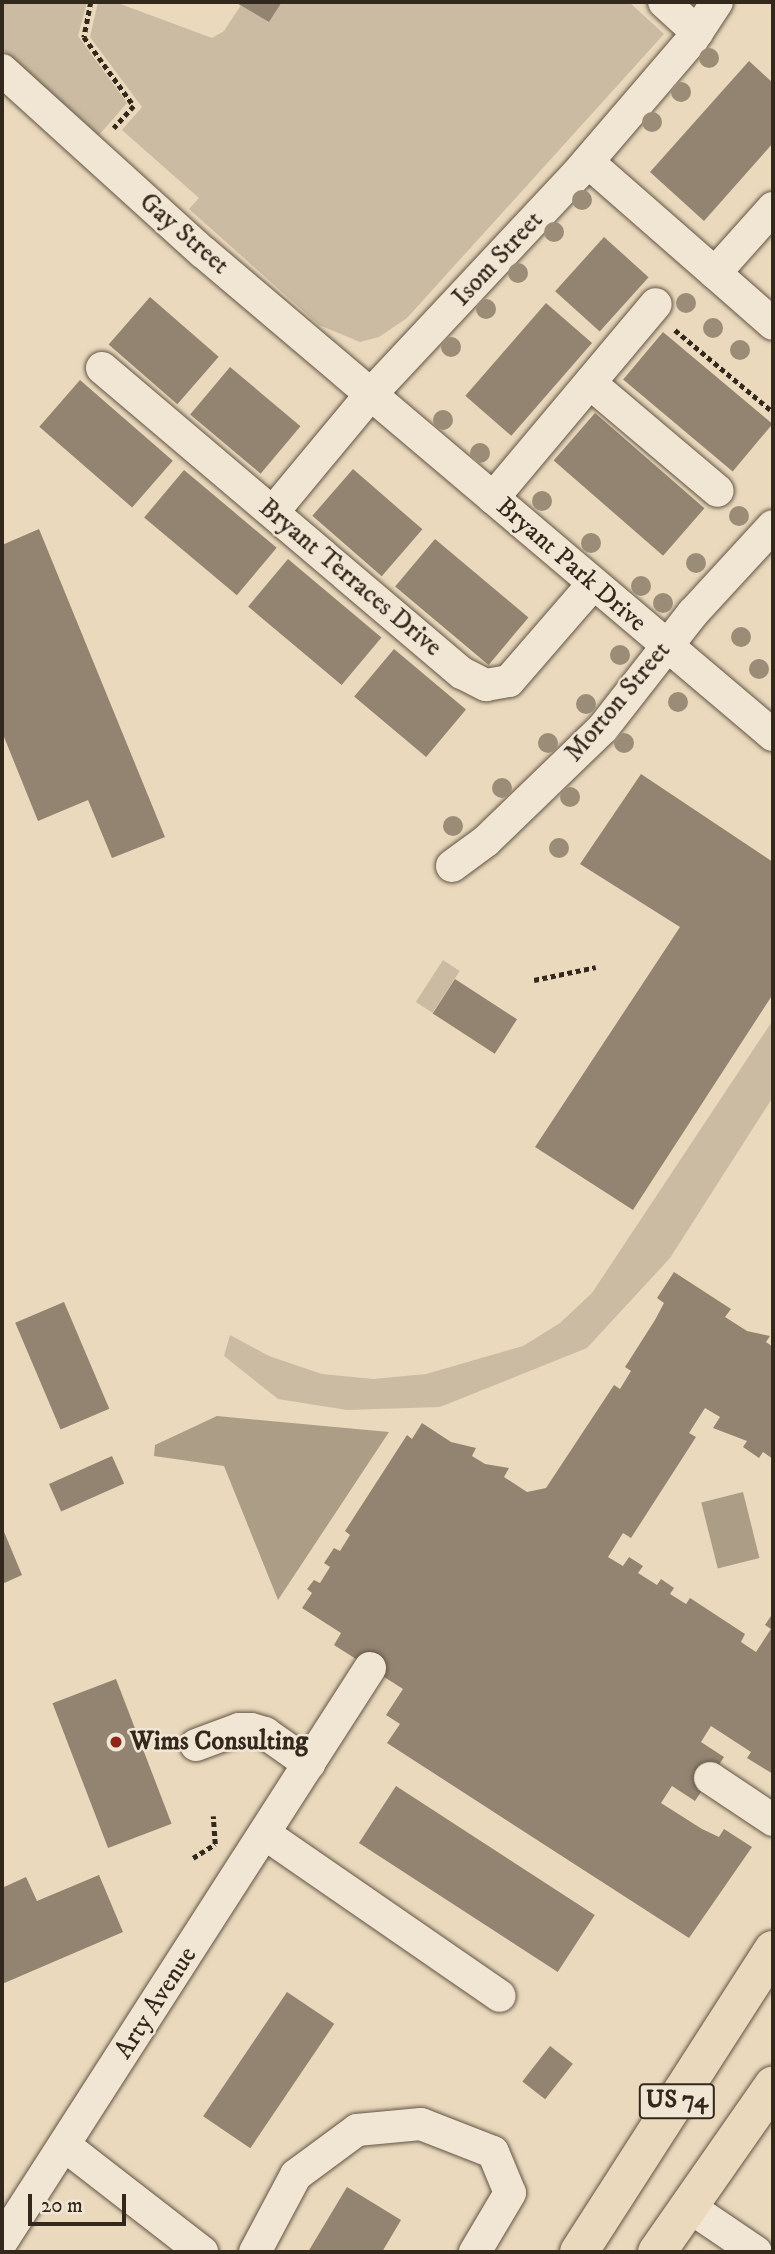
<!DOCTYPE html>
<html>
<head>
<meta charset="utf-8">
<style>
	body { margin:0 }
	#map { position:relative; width:775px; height:2254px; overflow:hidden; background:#ead9bd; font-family:"IM FELL DW Pica",serif }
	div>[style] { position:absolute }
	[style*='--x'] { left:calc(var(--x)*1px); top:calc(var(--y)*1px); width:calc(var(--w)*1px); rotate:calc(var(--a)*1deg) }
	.green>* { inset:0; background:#cbbba2; transform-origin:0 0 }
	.water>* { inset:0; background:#ac9d86; transform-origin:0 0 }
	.building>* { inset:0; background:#928470; transform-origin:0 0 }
	.path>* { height:4.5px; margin-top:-2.25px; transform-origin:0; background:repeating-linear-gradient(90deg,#33281c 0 5px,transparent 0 8.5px) }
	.roads { filter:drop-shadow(0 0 2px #615444) drop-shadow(0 0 2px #615444) }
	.minor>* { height:32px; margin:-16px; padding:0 16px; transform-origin:16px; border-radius:16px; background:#f1e6d4 }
	.major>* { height:38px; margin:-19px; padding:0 19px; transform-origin:19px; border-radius:19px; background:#ead9bd }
	.trees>* { width:20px; height:20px; margin:-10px; border-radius:50%; background:#9a8c77 }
	.dots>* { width:19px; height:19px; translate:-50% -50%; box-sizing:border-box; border:4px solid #f1e6d4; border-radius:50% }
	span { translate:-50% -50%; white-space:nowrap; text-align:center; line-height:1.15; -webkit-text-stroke:5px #f1e6d4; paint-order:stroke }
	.shield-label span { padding:2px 5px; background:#f1e6d4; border:2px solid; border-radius:5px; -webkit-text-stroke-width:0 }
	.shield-label { font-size:24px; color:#33281c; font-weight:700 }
	.street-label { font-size:26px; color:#33281c }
	.poi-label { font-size:26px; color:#33281c; font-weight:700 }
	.left { translate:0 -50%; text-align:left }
	.frame { position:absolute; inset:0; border:4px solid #33281c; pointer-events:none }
	.scale { position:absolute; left:28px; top:2194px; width:98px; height:32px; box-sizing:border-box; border:4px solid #33281c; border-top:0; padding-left:9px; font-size:21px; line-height:24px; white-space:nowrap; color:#33281c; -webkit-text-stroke:5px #f1e6d4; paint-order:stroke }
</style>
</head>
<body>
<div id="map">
	<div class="green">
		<div style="clip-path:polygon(2px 2px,87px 2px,78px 36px,127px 103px,99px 135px,2px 49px)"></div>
		<div style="clip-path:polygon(98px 2px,115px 2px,212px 38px,224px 31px,241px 5px,269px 22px,282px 2px,629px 2px,664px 34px,407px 318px,379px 337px,360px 342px,319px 325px,189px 209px,199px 198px,122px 130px,142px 107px,90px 37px)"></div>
		<div style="left:443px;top:960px;width:20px;height:50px;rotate:33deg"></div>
		<div style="clip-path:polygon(773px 1020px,773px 1097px,670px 1258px,587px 1348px,440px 1407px,347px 1410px,278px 1399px,224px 1356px,230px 1335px,269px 1356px,322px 1374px,373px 1379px,426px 1374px,523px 1346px,560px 1323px,592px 1293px)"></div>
	</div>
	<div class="water">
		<div style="clip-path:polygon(217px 1416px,389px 1432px,278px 1600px,224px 1466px,154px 1456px,155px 1445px)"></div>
		<div style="left:743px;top:1492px;width:68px;height:43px;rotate:76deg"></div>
	</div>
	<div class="building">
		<div style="clip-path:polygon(235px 2px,282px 2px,269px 22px)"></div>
		<div style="clip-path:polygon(749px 61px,773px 83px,773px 143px,704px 221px,650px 172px)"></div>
		<div style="left:604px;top:237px;width:60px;height:73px;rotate:42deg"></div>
		<div style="left:150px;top:297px;width:91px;height:63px;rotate:41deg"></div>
		<div style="left:546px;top:303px;width:61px;height:123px;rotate:41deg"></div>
		<div style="left:663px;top:332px;width:143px;height:62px;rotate:40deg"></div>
		<div style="left:230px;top:367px;width:92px;height:62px;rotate:40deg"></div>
		<div style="left:80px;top:380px;width:123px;height:62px;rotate:41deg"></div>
		<div style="left:595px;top:413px;width:145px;height:63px;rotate:41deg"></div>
		<div style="left:353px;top:469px;width:92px;height:62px;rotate:41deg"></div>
		<div style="left:184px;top:470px;width:121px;height:62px;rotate:40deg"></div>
		<div style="clip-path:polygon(39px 529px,165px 837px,112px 858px,88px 800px,38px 821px,2px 732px,2px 545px)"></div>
		<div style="left:435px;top:539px;width:122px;height:62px;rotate:40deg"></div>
		<div style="left:288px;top:559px;width:122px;height:62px;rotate:40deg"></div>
		<div style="left:394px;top:649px;width:94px;height:62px;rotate:40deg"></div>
		<div style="clip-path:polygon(641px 774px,773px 862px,773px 994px,633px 1210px,535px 1147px,680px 927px,580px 864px)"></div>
		<div style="left:455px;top:979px;width:74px;height:41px;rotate:33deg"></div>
		<div style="clip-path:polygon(674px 1272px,731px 1309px,725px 1317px,747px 1331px,770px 1336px,766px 1342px,773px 1347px,773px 1459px,763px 1452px,759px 1458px,743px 1447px,747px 1441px,713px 1428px,720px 1417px,705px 1408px,689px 1433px,696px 1437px,631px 1538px,623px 1533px,608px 1557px,623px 1566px,629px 1557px,643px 1566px,638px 1573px,657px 1585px,661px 1579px,674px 1588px,670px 1594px,686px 1604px,690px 1598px,745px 1634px,741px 1642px,756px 1652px,771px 1629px,765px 1625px,773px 1613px,773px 1774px,747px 1758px,751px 1752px,711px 1726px,701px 1742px,724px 1757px,695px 1801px,672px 1786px,661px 1803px,702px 1829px,719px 1837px,724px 1829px,752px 1847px,689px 1938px,387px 1743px,400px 1724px,386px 1715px,403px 1689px,334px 1645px,341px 1633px,302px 1608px,312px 1593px,307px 1589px,314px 1580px,320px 1583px,330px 1567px,324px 1563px,334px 1548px,340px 1551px,350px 1535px,345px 1531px,407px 1435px,412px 1439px,422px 1423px,451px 1442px,476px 1448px,472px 1456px,485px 1464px,509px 1468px,504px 1477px,527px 1492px,546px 1488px,614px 1385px,620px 1389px,631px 1371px,625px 1367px,655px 1320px,664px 1303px,657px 1298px)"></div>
		<div style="left:64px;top:1302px;width:116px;height:53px;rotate:67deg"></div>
		<div style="left:112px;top:1456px;width:30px;height:69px;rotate:66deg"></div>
		<div style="clip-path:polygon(2px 1527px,22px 1575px,2px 1584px)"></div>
		<div style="left:116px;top:1679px;width:155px;height:68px;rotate:69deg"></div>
		<div style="left:396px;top:1786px;width:237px;height:68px;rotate:33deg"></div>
		<div style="clip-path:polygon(99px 1875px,123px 1932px,2px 1984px,2px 1888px,26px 1877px,37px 1901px)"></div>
		<div style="left:287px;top:1992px;width:57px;height:150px;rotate:34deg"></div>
		<div style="left:550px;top:2046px;width:29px;height:45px;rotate:38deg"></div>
		<div style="clip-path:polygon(347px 2187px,401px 2220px,382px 2252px,308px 2252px)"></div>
	</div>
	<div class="path">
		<div style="--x:91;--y:2;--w:36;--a:101"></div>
		<div style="--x:84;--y:37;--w:85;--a:54.1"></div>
		<div style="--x:134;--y:106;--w:30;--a:132"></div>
		<div style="--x:675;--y:330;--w:128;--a:39.9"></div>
		<div style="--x:534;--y:980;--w:63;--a:-11.8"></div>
		<div style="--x:193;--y:1858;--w:26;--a:-32"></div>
		<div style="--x:215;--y:1844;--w:28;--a:-94"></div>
	</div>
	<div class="roads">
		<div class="minor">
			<div style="--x:664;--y:2;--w:45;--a:42.3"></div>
			<div style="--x:2;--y:70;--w:271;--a:42.2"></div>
			<div style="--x:203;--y:252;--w:747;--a:40.28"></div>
			<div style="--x:588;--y:162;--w:169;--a:41.2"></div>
			<div style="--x:715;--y:273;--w:87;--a:-48.3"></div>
			<div style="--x:715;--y:273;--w:77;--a:41.3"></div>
			<div style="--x:102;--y:368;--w:472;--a:40.3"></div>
			<div style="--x:462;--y:673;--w:27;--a:27"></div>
			<div style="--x:486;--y:685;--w:23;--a:-10"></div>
			<div style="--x:509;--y:681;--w:128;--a:-49.1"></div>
			<div style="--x:590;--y:383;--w:167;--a:40.2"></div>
			<div style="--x:493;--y:498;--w:253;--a:-50"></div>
			<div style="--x:273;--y:512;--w:153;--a:-50.3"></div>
			<div style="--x:371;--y:394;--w:301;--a:-46.9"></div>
			<div style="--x:577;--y:174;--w:177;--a:-49.4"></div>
			<div style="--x:692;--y:40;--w:45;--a:-56.7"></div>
			<div style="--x:452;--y:866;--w:42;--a:-36.3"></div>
			<div style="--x:486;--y:841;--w:163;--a:-44"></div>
			<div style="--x:603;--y:728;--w:146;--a:-52"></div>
			<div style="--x:693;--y:613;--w:118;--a:-47.4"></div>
			<div style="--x:196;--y:1745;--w:46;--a:-20.4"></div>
			<div style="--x:239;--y:1729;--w:12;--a:0"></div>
			<div style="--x:251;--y:1729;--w:15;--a:16"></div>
			<div style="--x:265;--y:1733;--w:54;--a:35.2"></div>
			<div style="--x:710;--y:1778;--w:76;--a:33.7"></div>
			<div style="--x:265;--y:1834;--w:285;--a:34.6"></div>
			<div style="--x:64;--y:2145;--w:175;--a:37.8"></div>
			<div style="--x:688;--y:2206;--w:82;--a:34.1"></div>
			<div style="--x:2;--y:2241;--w:681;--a:-57.29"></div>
			<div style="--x:255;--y:2252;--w:87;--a:-62"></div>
			<div style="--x:296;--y:2175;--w:76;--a:-36.4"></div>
			<div style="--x:357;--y:2130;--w:64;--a:-5.4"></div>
			<div style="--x:421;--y:2124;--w:77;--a:21.3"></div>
			<div style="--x:493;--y:2152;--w:44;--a:67.5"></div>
			<div style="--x:510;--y:2193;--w:69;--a:120.7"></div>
		</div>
		<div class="major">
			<div style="--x:579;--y:2252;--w:359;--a:-57.3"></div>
			<div style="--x:657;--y:2252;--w:203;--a:-55.1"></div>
		</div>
	</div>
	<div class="trees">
		<div style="left:709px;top:58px"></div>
		<div style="left:681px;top:92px"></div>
		<div style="left:652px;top:122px"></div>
		<div style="left:582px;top:200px"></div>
		<div style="left:554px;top:232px"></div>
		<div style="left:518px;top:273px"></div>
		<div style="left:686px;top:303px"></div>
		<div style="left:486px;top:309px"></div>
		<div style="left:713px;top:328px"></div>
		<div style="left:451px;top:347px"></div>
		<div style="left:740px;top:350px"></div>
		<div style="left:443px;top:420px"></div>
		<div style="left:480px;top:453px"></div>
		<div style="left:542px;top:501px"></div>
		<div style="left:739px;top:516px"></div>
		<div style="left:591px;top:543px"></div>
		<div style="left:696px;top:563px"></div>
		<div style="left:641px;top:586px"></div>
		<div style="left:663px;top:603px"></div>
		<div style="left:741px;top:637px"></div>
		<div style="left:620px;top:655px"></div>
		<div style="left:759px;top:669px"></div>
		<div style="left:678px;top:702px"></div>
		<div style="left:586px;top:704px"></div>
		<div style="left:548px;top:743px"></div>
		<div style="left:624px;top:743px"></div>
		<div style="left:502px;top:788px"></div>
		<div style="left:570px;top:797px"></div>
		<div style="left:453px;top:826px"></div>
		<div style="left:559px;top:848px"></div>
	</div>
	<div class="dots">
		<div style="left:116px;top:1742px;background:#8f2418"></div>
	</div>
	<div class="shield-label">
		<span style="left:677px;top:2101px">US 74</span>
	</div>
	<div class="street-label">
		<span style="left:184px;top:234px;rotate:41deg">Gay Street</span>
		<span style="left:498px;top:259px;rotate:-47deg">Isom Street</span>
		<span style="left:571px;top:565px;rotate:41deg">Bryant Park Drive</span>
		<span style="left:350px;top:578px;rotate:40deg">Bryant Terraces Drive</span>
		<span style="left:618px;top:702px;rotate:-50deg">Morton Street</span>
		<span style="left:156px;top:2003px;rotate:-57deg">Arty Avenue</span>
	</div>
	<div class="poi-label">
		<span class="left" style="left:130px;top:1742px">Wims Consulting</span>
	</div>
	<div class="frame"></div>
	<div class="scale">20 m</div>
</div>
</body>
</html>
